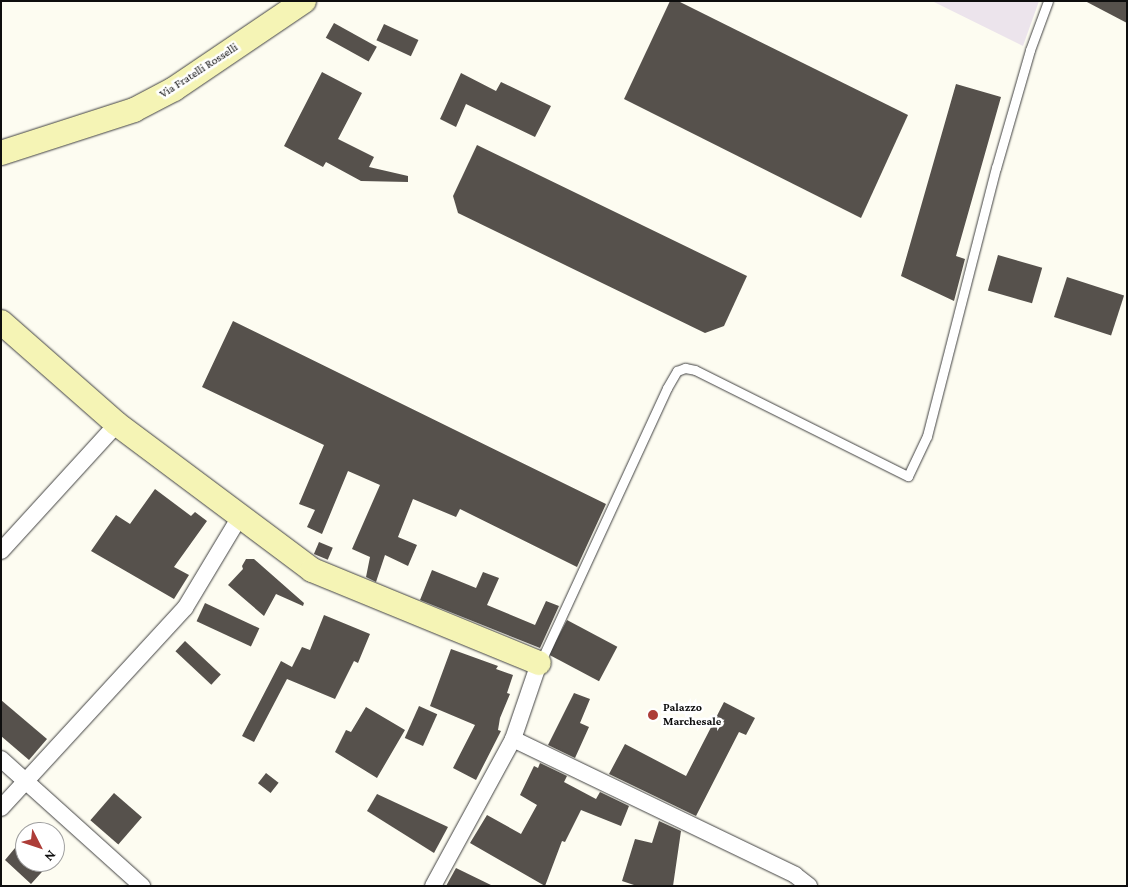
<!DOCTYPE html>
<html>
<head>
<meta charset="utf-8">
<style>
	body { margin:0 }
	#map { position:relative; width:1128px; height:887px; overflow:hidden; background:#fdfcf1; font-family:"Crimson Pro",serif }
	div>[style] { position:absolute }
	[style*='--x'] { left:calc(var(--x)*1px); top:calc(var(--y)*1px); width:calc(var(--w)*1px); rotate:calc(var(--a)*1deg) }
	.industrial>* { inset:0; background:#ece4ec }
	.building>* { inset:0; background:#56514c; transform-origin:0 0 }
	.roads { filter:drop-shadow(0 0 1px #414141) drop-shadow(0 0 1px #414141) }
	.lane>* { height:9px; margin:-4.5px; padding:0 4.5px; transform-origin:4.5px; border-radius:4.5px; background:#fff }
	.street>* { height:16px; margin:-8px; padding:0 8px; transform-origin:8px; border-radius:8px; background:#fff }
	.secondary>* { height:24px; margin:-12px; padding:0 12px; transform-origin:12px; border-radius:12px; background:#f5f4b5 }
	.dots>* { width:14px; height:14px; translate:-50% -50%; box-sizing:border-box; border:2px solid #fff; border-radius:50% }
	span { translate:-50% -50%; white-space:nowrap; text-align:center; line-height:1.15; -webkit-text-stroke:5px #fff; paint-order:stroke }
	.street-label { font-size:12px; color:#0e0e0e }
	.poi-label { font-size:12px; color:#0e0e0e; font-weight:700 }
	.left { translate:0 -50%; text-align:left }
	.frame { position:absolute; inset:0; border:2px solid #0e0e0e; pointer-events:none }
	.north { position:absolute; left:15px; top:822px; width:50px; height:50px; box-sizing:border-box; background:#fff; border:1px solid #9f9f9f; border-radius:50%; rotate:131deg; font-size:14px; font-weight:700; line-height:20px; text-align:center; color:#0e0e0e }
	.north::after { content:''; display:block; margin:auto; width:18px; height:22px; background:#ad3d38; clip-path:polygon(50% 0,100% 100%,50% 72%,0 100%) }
</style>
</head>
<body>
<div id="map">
	<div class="industrial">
		<div style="clip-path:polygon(932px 1px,1039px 1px,1023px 46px)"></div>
	</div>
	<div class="building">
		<div style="clip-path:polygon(670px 1px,678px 1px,908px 115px,861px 218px,624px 99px)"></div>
		<div style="clip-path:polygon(1085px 1px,1127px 1px,1127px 23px)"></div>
		<div style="left:334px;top:23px;width:49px;height:17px;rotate:29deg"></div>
		<div style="left:384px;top:24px;width:38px;height:18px;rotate:25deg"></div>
		<div style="clip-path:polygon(322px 72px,362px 93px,338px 139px,374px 157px,369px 167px,408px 176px,408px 182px,361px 181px,326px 162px,323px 167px,284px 146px)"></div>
		<div style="clip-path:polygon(461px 73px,496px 91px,501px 82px,551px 106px,535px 137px,466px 104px,456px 127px,440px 119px)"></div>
		<div style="clip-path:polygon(956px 84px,1001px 97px,956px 256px,965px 259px,954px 301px,901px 276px)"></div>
		<div style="clip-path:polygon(477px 145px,747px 276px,724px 326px,705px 333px,458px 213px,453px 196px)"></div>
		<div style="left:998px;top:255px;width:46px;height:37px;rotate:16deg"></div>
		<div style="left:1067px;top:277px;width:60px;height:42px;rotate:18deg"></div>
		<div style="clip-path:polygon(233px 321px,606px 504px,577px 567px,460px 509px,456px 517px,413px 499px,398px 537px,417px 545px,408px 566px,385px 555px,376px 582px,366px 577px,370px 557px,352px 549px,380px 485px,348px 471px,322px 534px,307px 527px,315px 510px,299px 504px,324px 445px,202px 387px)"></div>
		<div style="clip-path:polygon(155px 489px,191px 516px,195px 512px,207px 521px,174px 567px,189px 575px,174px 599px,91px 551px,116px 515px,130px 524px)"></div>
		<div style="left:319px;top:542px;width:15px;height:13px;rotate:23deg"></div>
		<div style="clip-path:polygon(246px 559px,254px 559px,304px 603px,303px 606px,276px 594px,264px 616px,228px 585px,243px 569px,242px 566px)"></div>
		<div style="clip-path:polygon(432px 570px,476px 588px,483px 572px,499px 578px,487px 605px,535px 625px,546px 601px,559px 606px,540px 648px,420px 600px)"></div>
		<div style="left:205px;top:603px;width:60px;height:20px;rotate:25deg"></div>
		<div style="clip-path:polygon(324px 615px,370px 634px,358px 663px,354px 661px,335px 699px,287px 679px,254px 742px,242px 736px,281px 661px,292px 667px,302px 647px,310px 650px)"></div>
		<div style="left:567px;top:620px;width:57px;height:39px;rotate:28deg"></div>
		<div style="left:185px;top:641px;width:49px;height:14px;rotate:43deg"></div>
		<div style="clip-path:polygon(451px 649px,498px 666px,496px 669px,513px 675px,507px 693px,510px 694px,500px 718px,498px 730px,501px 731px,476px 780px,453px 768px,475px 725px,430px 706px)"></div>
		<div style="clip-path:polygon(574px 693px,590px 699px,580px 723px,589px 727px,575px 758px,548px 745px)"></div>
		<div style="clip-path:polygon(1px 700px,47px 739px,29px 760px,1px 736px)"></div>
		<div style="clip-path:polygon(724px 702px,755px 718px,746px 735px,739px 732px,696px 816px,609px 774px,625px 744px,686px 776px)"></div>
		<div style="left:419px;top:706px;width:20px;height:35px;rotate:24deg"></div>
		<div style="clip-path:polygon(366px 707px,405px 730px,377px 778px,335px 752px,346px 730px,351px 732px)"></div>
		<div style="clip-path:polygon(540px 763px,567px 776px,564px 782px,596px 799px,600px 792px,629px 806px,621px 826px,581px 810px,565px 842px,562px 841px,545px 886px,470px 843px,487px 815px,521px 834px,537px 805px,520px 795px,534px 766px,538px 768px)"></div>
		<div style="left:266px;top:773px;width:16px;height:13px;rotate:38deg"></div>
		<div style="left:114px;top:793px;width:37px;height:36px;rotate:41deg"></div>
		<div style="clip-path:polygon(377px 794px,448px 827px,434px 853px,367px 811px)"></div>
		<div style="clip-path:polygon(659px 821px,681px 831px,673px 886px,637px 886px,622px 881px,635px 839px,652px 843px)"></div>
		<div style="clip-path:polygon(25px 836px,25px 862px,51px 862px,31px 884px,5px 860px)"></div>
		<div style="clip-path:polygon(456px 868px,493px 886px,446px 886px)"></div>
	</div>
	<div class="roads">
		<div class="lane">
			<div style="--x:540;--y:663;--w:303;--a:-65.2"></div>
			<div style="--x:667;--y:388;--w:20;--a:-60"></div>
			<div style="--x:677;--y:371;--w:9;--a:-21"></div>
			<div style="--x:685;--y:368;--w:10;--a:11"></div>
			<div style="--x:695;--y:370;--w:238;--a:26.5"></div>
			<div style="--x:908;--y:476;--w:44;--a:-64.6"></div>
			<div style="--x:927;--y:436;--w:277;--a:-75.6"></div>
			<div style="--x:996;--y:168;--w:123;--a:-73.9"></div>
			<div style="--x:1030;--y:50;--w:52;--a:-69.8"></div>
		</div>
		<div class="street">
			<div style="--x:1;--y:551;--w:172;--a:-47.6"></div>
			<div style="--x:513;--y:739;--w:313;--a:25.7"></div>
			<div style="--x:795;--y:875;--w:18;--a:38"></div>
			<div style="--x:1;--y:759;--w:190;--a:42"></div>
			<div style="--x:1;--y:808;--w:272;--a:-47.4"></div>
			<div style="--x:185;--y:608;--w:105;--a:-59"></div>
			<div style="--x:433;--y:886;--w:167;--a:-61.4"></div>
			<div style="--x:513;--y:739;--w:80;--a:-71.1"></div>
		</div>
		<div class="secondary">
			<div style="--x:1;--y:153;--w:140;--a:-17.9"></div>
			<div style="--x:134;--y:110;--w:45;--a:-27.7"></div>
			<div style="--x:174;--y:89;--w:157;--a:-34.1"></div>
			<div style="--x:1;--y:322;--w:154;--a:41.3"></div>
			<div style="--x:117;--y:424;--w:244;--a:36.8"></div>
			<div style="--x:312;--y:570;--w:245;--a:22.3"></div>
		</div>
	</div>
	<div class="dots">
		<div style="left:653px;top:715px;background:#ad3d38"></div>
	</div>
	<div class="street-label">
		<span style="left:199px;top:71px;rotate:-33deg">Via Fratelli Rosselli</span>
	</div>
	<div class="poi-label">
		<span class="left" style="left:663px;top:715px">Palazzo<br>Marchesale</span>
	</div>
	<div class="frame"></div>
	<div class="north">N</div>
</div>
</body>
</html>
